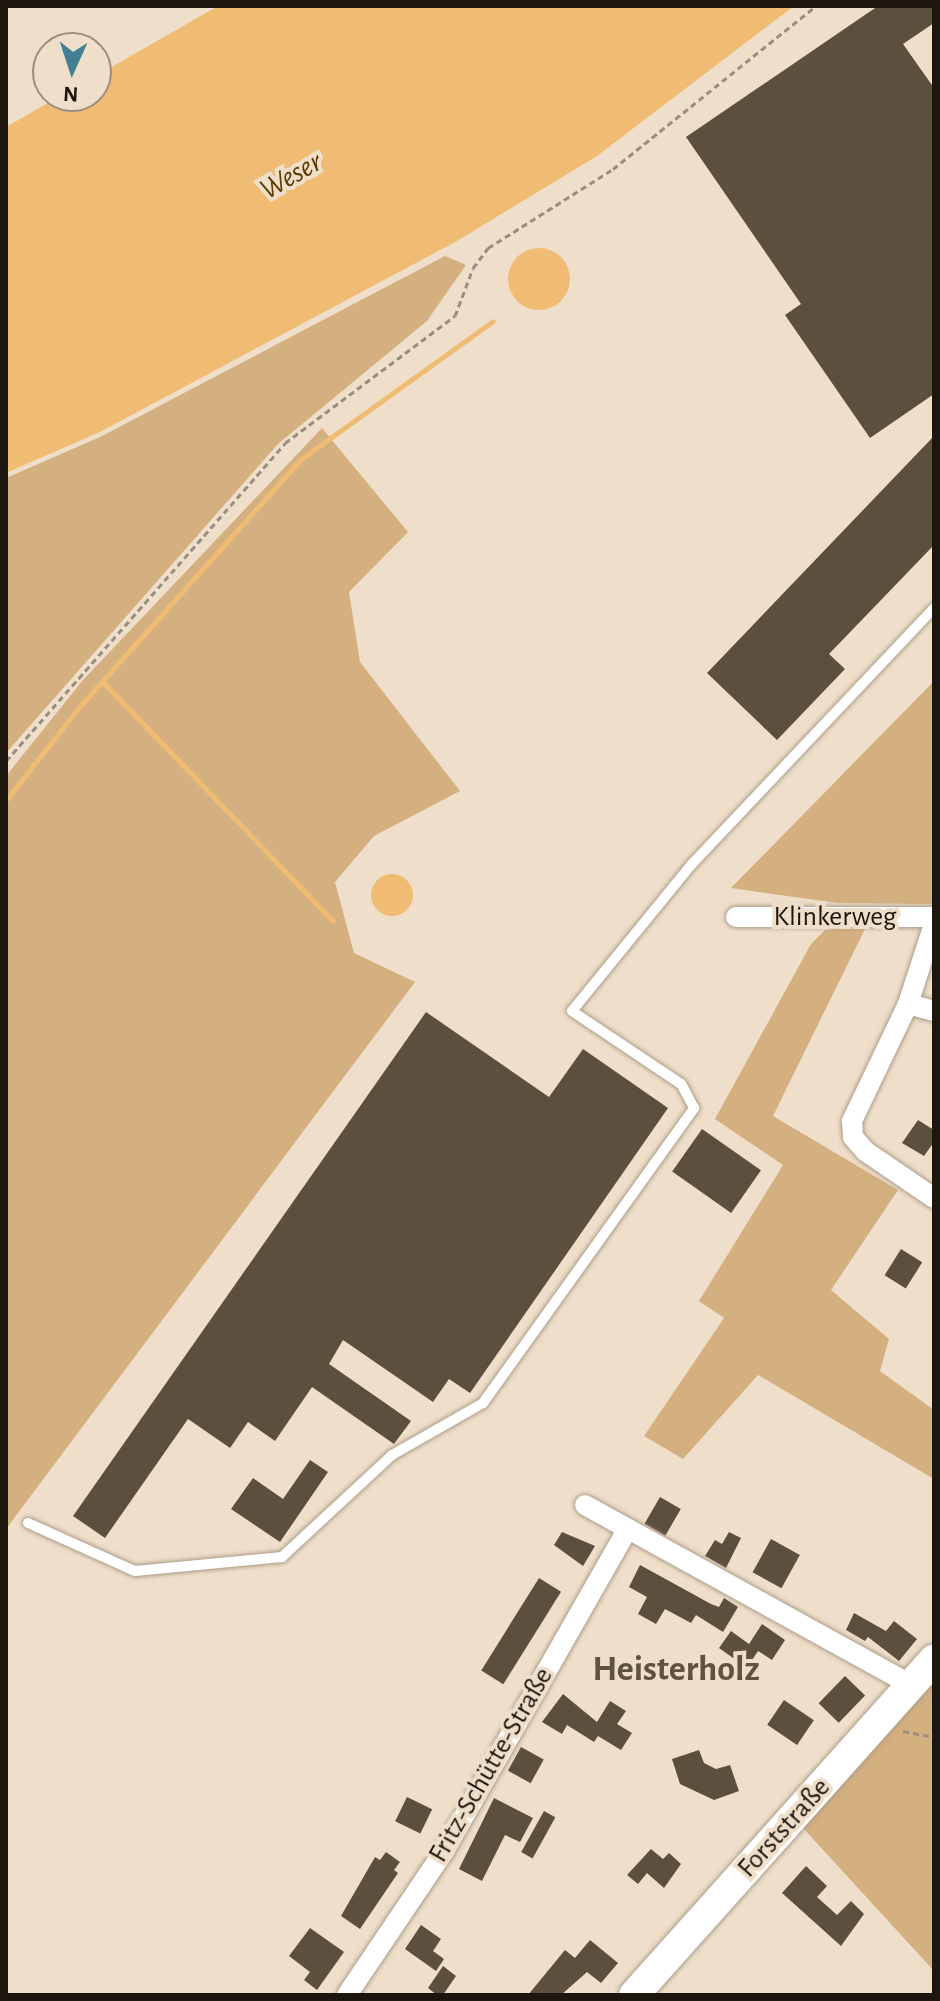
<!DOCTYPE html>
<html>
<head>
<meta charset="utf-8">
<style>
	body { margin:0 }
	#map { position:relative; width:940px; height:2001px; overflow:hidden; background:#efdfca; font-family:"Alegreya Sans",sans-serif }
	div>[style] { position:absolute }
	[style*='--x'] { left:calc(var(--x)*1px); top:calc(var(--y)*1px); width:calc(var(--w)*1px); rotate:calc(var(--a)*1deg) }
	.green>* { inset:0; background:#d4b080 }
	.water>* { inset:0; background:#f0bc74 }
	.round { border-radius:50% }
	.stream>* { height:5px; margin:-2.5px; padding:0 2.5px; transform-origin:2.5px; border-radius:2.5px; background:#f0bc74 }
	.building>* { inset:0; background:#5c4f3d; transform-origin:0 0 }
	.path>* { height:3px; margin-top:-1.5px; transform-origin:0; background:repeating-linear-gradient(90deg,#9a8e7e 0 6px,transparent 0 10px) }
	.roads { filter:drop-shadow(0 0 2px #ac9d8a) drop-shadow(0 0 2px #ac9d8a) }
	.lane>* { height:10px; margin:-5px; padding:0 5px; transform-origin:5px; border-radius:5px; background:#fff }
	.street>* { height:20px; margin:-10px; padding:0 10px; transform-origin:10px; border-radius:10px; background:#fff }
	.secondary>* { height:30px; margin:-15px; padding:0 15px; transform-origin:15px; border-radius:15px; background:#fff }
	span { translate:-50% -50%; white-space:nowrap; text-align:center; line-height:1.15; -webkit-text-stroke:8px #efdfca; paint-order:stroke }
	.street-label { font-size:28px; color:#1c160f }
	.water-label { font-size:30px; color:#5e3d00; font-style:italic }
	.district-label { font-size:36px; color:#605241; font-weight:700 }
	.frame { position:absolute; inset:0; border:8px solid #1c160f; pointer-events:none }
	.north { position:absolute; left:32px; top:32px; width:80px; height:80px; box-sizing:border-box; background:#efdfca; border:2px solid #9b8f7f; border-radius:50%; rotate:183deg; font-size:22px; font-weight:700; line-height:32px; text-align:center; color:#1c160f }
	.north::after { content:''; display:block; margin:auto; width:28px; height:36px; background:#427f95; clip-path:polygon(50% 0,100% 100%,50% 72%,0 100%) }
</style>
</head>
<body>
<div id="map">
	<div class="green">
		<div style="clip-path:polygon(445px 256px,466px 265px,427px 321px,278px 444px,6px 753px,6px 478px,100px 437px)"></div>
		<div style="clip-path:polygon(322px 428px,408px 532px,349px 592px,360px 662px,460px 791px,374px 836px,335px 882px,354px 953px,415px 982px,6px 1529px,6px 776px,83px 680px)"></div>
		<div style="clip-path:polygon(934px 681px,934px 904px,837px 903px,731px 888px)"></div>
		<div style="clip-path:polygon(867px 925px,773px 1116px,898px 1190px,831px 1290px,889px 1339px,880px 1371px,934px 1410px,934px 1479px,758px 1375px,683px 1459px,644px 1436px,724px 1318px,699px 1301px,783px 1165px,715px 1119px,811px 944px,825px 930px)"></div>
		<div style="clip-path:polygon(934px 1680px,934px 1971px,803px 1828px)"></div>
	</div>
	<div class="water">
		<div style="clip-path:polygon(218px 6px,794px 6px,597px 156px,457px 241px,100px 432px,6px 473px,6px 127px,60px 96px,96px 96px,96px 76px)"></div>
		<div class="round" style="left:508px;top:248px;width:62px;height:62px"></div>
		<div class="round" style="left:371px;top:874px;width:42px;height:42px"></div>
	</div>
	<div class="stream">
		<div style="--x:102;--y:681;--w:333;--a:46.1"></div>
		<div style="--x:6;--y:800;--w:120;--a:-51.8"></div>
		<div style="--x:80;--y:706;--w:331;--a:-48.2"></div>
		<div style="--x:301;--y:459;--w:236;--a:-35.7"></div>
	</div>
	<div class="building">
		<div style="clip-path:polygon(878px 6px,934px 6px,934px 23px,903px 44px,934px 88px,934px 394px,870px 438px,785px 315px,801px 304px,686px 137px)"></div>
		<div style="clip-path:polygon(934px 436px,934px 545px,829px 654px,845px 669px,777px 740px,707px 673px)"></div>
		<div style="clip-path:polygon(426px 1012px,549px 1097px,583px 1049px,668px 1108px,470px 1393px,449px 1379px,433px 1402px,343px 1340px,329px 1364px,411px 1421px,394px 1444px,312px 1387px,275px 1441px,248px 1422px,230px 1448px,188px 1419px,105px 1538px,73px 1516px)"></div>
		<div style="clip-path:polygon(918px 1120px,934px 1130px,934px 1142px,924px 1156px,902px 1143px)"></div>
		<div style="left:702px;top:1129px;width:72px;height:52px;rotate:35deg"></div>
		<div style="left:901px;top:1249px;width:25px;height:31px;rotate:32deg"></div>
		<div style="clip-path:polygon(310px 1460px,328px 1472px,280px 1542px,231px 1509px,253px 1478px,283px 1499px)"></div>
		<div style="left:660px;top:1497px;width:24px;height:31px;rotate:30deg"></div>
		<div style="clip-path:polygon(562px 1532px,595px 1546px,583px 1566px,554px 1545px)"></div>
		<div style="clip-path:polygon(729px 1532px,741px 1538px,726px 1568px,705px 1556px,715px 1540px,722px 1544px)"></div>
		<div style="left:771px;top:1539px;width:33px;height:38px;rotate:29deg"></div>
		<div style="clip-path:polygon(640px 1565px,711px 1604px,719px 1607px,724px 1598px,738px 1607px,723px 1632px,696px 1615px,691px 1623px,665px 1609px,656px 1624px,638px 1614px,647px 1597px,629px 1587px)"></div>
		<div style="left:539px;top:1578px;width:26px;height:109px;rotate:32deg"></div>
		<div style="clip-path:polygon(854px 1613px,886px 1631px,894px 1621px,917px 1639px,899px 1661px,868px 1637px,865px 1641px,846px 1630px)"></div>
		<div style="clip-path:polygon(762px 1624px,785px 1640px,772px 1660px,758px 1651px,747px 1668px,719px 1648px,731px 1631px,749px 1644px)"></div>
		<div style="left:845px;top:1676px;width:28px;height:38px;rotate:44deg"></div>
		<div style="clip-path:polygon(563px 1694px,597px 1722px,610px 1701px,626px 1711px,617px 1724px,632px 1733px,621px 1750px,598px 1736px,594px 1742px,567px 1725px,562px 1734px,542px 1722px)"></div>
		<div style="left:784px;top:1700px;width:36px;height:30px;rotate:34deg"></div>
		<div style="left:521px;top:1747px;width:26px;height:27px;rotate:29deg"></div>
		<div style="clip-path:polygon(699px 1750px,704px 1763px,716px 1769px,730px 1765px,739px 1791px,714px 1800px,680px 1784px,672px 1759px)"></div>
		<div style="left:407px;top:1797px;width:28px;height:27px;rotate:26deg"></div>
		<div style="clip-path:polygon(494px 1798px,533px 1818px,520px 1842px,505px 1835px,482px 1881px,459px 1869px)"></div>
		<div style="left:544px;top:1811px;width:13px;height:47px;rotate:29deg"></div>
		<div style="clip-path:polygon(651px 1849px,663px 1859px,669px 1853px,681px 1864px,664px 1888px,647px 1873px,638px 1884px,627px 1875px)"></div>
		<div style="clip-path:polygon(386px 1852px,400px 1862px,394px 1870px,398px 1873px,360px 1929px,341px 1916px,375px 1857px,380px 1860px)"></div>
		<div style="clip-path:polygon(806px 1866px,827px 1886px,817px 1897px,837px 1915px,851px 1901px,864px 1914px,841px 1946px,782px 1893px)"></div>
		<div style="clip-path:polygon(421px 1925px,441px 1939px,433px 1951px,444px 1959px,436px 1971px,405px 1949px)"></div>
		<div style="clip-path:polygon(310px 1928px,344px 1952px,317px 1990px,304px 1980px,310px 1972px,289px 1956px)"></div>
		<div style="clip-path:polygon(590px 1940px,618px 1963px,601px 1983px,587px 1972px,561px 1995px,528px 1995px,565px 1950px,575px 1958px)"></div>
		<div style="clip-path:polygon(443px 1966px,456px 1976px,443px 1995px,437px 1995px,428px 1988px)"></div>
	</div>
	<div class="path">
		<div style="--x:6;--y:761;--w:423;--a:-48.7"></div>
		<div style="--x:285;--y:443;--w:212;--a:-36.8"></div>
		<div style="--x:455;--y:316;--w:51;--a:-69.4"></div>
		<div style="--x:473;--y:268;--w:25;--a:-53"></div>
		<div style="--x:488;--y:248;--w:148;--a:-32.3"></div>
		<div style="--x:613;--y:169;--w:260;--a:-38.8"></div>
		<div style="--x:903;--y:1731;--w:32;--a:11"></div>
	</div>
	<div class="roads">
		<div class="lane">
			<div style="--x:28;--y:1523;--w:117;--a:24.2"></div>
			<div style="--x:135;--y:1571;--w:148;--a:-5.4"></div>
			<div style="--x:282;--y:1557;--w:150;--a:-42.8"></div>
			<div style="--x:392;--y:1455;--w:105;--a:-29.7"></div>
			<div style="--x:483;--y:1403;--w:363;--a:-54.4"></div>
			<div style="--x:694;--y:1108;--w:27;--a:-118"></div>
			<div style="--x:681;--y:1084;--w:131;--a:-146.2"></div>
			<div style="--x:572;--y:1011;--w:190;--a:-50.8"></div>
			<div style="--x:692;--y:864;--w:352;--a:-46.6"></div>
		</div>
		<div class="street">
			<div style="--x:736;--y:917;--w:198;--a:0"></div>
			<div style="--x:934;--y:924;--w:84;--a:108"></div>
			<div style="--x:908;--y:1004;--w:130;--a:115.6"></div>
			<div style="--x:852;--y:1121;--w:16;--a:86"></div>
			<div style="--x:853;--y:1137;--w:18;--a:49"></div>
			<div style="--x:865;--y:1151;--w:83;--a:34.3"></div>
			<div style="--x:908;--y:1004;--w:27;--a:15"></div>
			<div style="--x:585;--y:1505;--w:372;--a:28.9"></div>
			<div style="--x:347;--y:1995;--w:174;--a:-56"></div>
			<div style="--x:444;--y:1851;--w:369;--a:-60.3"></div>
		</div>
		<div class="secondary">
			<div style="--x:634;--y:1995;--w:450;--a:-48.2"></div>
		</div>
	</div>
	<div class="street-label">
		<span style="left:835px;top:917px">Klinkerweg</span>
		<span style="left:491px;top:1765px;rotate:-60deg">Fritz-Schütte-Straße</span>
		<span style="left:784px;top:1828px;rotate:-48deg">Forststraße</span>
	</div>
	<div class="water-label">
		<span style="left:291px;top:176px;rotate:-30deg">Weser</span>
	</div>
	<div class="district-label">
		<span style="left:676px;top:1670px">Heisterholz</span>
	</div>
	<div class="frame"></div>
	<div class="north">N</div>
</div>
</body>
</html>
